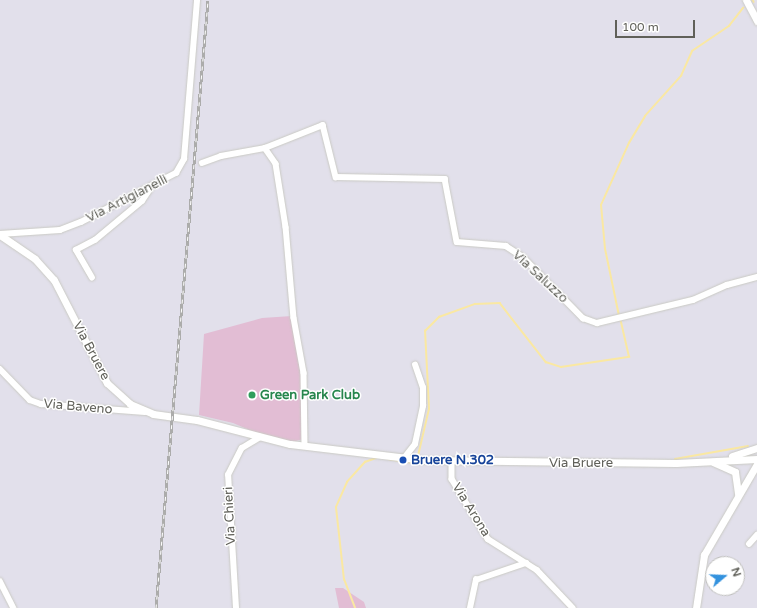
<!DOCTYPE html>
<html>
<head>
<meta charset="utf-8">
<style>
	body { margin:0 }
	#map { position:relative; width:757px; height:608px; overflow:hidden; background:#e2e0eb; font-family:"Varela Round",sans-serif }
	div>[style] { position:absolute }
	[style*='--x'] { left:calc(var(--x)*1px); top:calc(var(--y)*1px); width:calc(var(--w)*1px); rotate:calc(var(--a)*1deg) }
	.green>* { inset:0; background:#e2bdd4 }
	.stream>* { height:1.5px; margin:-0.75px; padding:0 0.75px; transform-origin:0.75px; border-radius:0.75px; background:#fae8a2 }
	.roads { filter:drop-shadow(0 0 1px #cacac4) drop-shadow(0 0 1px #cacac4) }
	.minor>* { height:5.5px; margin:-2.75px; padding:0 2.75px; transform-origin:2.75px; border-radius:2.75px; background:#fff }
	.tertiary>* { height:7px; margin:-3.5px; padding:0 3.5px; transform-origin:3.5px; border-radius:3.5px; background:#fff }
	.rail>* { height:3px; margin-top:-1.5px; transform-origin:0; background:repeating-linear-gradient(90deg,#fff 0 4.5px,#acacab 0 9px); box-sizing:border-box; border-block:1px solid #acacab }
	.dots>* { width:11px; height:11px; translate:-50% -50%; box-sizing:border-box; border:2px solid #fff; border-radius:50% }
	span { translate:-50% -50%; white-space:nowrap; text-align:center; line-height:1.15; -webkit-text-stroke:3px #fff; paint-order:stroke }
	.street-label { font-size:13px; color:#606059 }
	.leisure-label { font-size:13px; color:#27864d; font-weight:700 }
	.left { translate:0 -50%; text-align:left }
	.transit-label { font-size:13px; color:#164399; font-weight:700 }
	.north { position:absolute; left:705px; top:556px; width:40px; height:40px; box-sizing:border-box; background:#fff; border:1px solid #bfbfbd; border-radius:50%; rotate:71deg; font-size:11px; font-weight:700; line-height:16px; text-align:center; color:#606059 }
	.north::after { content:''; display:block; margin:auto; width:14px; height:18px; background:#3392de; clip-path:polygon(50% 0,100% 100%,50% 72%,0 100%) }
	.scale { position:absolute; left:615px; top:20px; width:80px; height:18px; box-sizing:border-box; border:2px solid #606059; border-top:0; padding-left:5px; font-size:12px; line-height:14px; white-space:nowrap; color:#606059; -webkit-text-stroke:3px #fff; paint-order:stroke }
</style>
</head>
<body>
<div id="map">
	<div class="green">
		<div style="clip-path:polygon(292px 316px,302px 375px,304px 439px,282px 444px,233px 423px,199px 415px,204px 334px,262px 318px)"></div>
		<div style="clip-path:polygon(335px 588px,343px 588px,364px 602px,366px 608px,339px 608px)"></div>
	</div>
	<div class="stream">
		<div style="--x:753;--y:0;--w:2;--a:63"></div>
		<div style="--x:619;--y:316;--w:68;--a:-101.8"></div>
		<div style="--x:605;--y:249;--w:44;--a:-95.2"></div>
		<div style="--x:601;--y:205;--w:68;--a:-65.7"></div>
		<div style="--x:629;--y:143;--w:31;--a:-59"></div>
		<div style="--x:645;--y:116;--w:54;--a:-48"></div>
		<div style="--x:681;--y:76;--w:27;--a:-66"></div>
		<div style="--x:692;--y:51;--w:45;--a:-34"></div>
		<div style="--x:729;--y:26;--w:23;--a:-52"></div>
		<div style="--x:418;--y:456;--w:48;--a:-76.8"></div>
		<div style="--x:429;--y:409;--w:78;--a:-92.9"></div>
		<div style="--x:425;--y:331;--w:20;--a:-45"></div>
		<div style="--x:439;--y:317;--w:38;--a:-20"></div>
		<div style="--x:475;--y:304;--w:25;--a:-2"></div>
		<div style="--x:500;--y:303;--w:75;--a:52.1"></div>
		<div style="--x:546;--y:362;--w:16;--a:18"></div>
		<div style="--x:561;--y:367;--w:69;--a:-8.4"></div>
		<div style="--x:629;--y:357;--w:39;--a:-103"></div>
		<div style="--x:388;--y:459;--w:25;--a:9"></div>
		<div style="--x:675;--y:459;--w:74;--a:-10.1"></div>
		<div style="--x:355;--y:608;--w:30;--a:-111"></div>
		<div style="--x:344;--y:580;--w:73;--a:-96.3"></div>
		<div style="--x:336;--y:507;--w:27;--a:-66"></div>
		<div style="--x:347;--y:482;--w:27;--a:-48"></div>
		<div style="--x:365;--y:462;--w:12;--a:-20"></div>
	</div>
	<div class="roads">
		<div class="minor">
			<div style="--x:265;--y:148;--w:19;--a:55"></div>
			<div style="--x:276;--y:164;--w:64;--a:81"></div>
			<div style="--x:286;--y:227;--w:91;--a:85"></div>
			<div style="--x:294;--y:318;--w:56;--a:79.7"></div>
			<div style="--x:304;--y:373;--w:73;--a:89.2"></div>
			<div style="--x:202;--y:163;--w:20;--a:-20"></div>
			<div style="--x:221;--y:156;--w:45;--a:-10.3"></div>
			<div style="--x:265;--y:148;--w:62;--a:-21.6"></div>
			<div style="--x:323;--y:125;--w:54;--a:76"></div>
			<div style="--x:336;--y:177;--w:109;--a:1.1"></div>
			<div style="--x:445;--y:179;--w:64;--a:79.2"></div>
			<div style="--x:457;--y:242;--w:49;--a:4.7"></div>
			<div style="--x:506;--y:246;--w:20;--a:33"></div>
			<div style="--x:523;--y:257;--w:86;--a:45.5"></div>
			<div style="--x:583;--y:318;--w:15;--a:20"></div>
			<div style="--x:597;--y:323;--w:99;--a:-13.5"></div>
			<div style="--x:693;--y:300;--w:37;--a:-24"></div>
			<div style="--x:727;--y:285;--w:31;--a:-15"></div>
			<div style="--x:0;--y:234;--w:60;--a:-3.8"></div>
			<div style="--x:60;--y:230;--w:22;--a:-21"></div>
			<div style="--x:81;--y:222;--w:107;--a:-27.3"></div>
			<div style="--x:176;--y:173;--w:16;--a:-60"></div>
			<div style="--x:184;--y:159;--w:160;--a:-85.3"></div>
			<div style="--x:92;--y:278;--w:32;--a:-120"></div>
			<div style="--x:76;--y:250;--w:21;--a:-28"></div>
			<div style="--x:95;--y:240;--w:61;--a:-39.7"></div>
			<div style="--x:142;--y:201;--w:14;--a:-56"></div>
			<div style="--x:0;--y:369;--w:43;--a:45.9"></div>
			<div style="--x:30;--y:400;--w:12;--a:20"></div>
			<div style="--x:41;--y:404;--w:104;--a:4.4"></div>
			<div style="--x:405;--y:457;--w:16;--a:-52"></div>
			<div style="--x:415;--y:444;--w:39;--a:-78"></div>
			<div style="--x:423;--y:406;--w:18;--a:-90"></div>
			<div style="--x:423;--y:388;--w:24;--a:-109"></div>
			<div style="--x:452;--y:461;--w:18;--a:90"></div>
			<div style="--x:452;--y:479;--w:70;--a:59"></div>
			<div style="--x:488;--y:539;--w:58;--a:32.3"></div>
			<div style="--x:537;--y:570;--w:52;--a:46.5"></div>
			<div style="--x:749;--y:544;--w:12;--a:-48"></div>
			<div style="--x:0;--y:581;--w:30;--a:63"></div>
			<div style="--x:236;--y:608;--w:133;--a:-93.4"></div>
			<div style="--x:228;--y:475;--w:30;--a:-63"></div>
			<div style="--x:242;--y:448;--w:21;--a:-31"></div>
			<div style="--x:470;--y:608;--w:29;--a:-78"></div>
			<div style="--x:476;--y:580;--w:53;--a:-18.8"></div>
		</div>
		<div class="tertiary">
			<div style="--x:746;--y:0;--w:24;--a:62"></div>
			<div style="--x:0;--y:235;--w:42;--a:34.4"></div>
			<div style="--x:35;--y:259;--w:28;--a:48"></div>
			<div style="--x:54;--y:280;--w:116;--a:62.8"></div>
			<div style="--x:107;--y:383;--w:31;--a:42"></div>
			<div style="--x:130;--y:404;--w:25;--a:23"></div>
			<div style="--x:153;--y:414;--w:44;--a:7.8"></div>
			<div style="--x:197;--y:420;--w:96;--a:14.5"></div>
			<div style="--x:290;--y:444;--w:135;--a:6.8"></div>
			<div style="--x:424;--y:460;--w:252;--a:0.7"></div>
			<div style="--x:676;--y:463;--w:81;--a:-2.8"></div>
			<div style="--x:732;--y:456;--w:26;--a:-18"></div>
			<div style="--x:713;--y:462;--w:24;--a:24"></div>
			<div style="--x:735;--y:472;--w:22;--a:82"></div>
			<div style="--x:696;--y:608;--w:54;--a:-81.4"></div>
			<div style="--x:704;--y:555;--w:105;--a:-59.8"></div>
		</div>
	</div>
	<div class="rail">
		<div style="--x:156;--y:608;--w:610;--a:-85.11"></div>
	</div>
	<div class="dots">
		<div style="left:252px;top:395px;background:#2e9e5b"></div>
		<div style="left:403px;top:460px;background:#1a4fb4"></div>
	</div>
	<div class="street-label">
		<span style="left:127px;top:199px;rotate:-27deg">Via Artigianelli</span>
		<span style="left:540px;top:277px;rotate:43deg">Via Saluzzo</span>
		<span style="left:91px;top:351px;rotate:62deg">Via Bruere</span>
		<span style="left:78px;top:407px;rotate:5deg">Via Baveno</span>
		<span style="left:581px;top:463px">Via Bruere</span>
		<span style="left:471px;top:510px;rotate:58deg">Via Arona</span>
		<span style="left:230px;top:516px;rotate:-93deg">Via Chieri</span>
	</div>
	<div class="leisure-label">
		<span class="left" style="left:260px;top:395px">Green Park Club</span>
	</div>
	<div class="transit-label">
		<span class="left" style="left:411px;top:460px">Bruere N.302</span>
	</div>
	<div class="north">N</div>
	<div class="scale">100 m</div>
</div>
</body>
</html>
